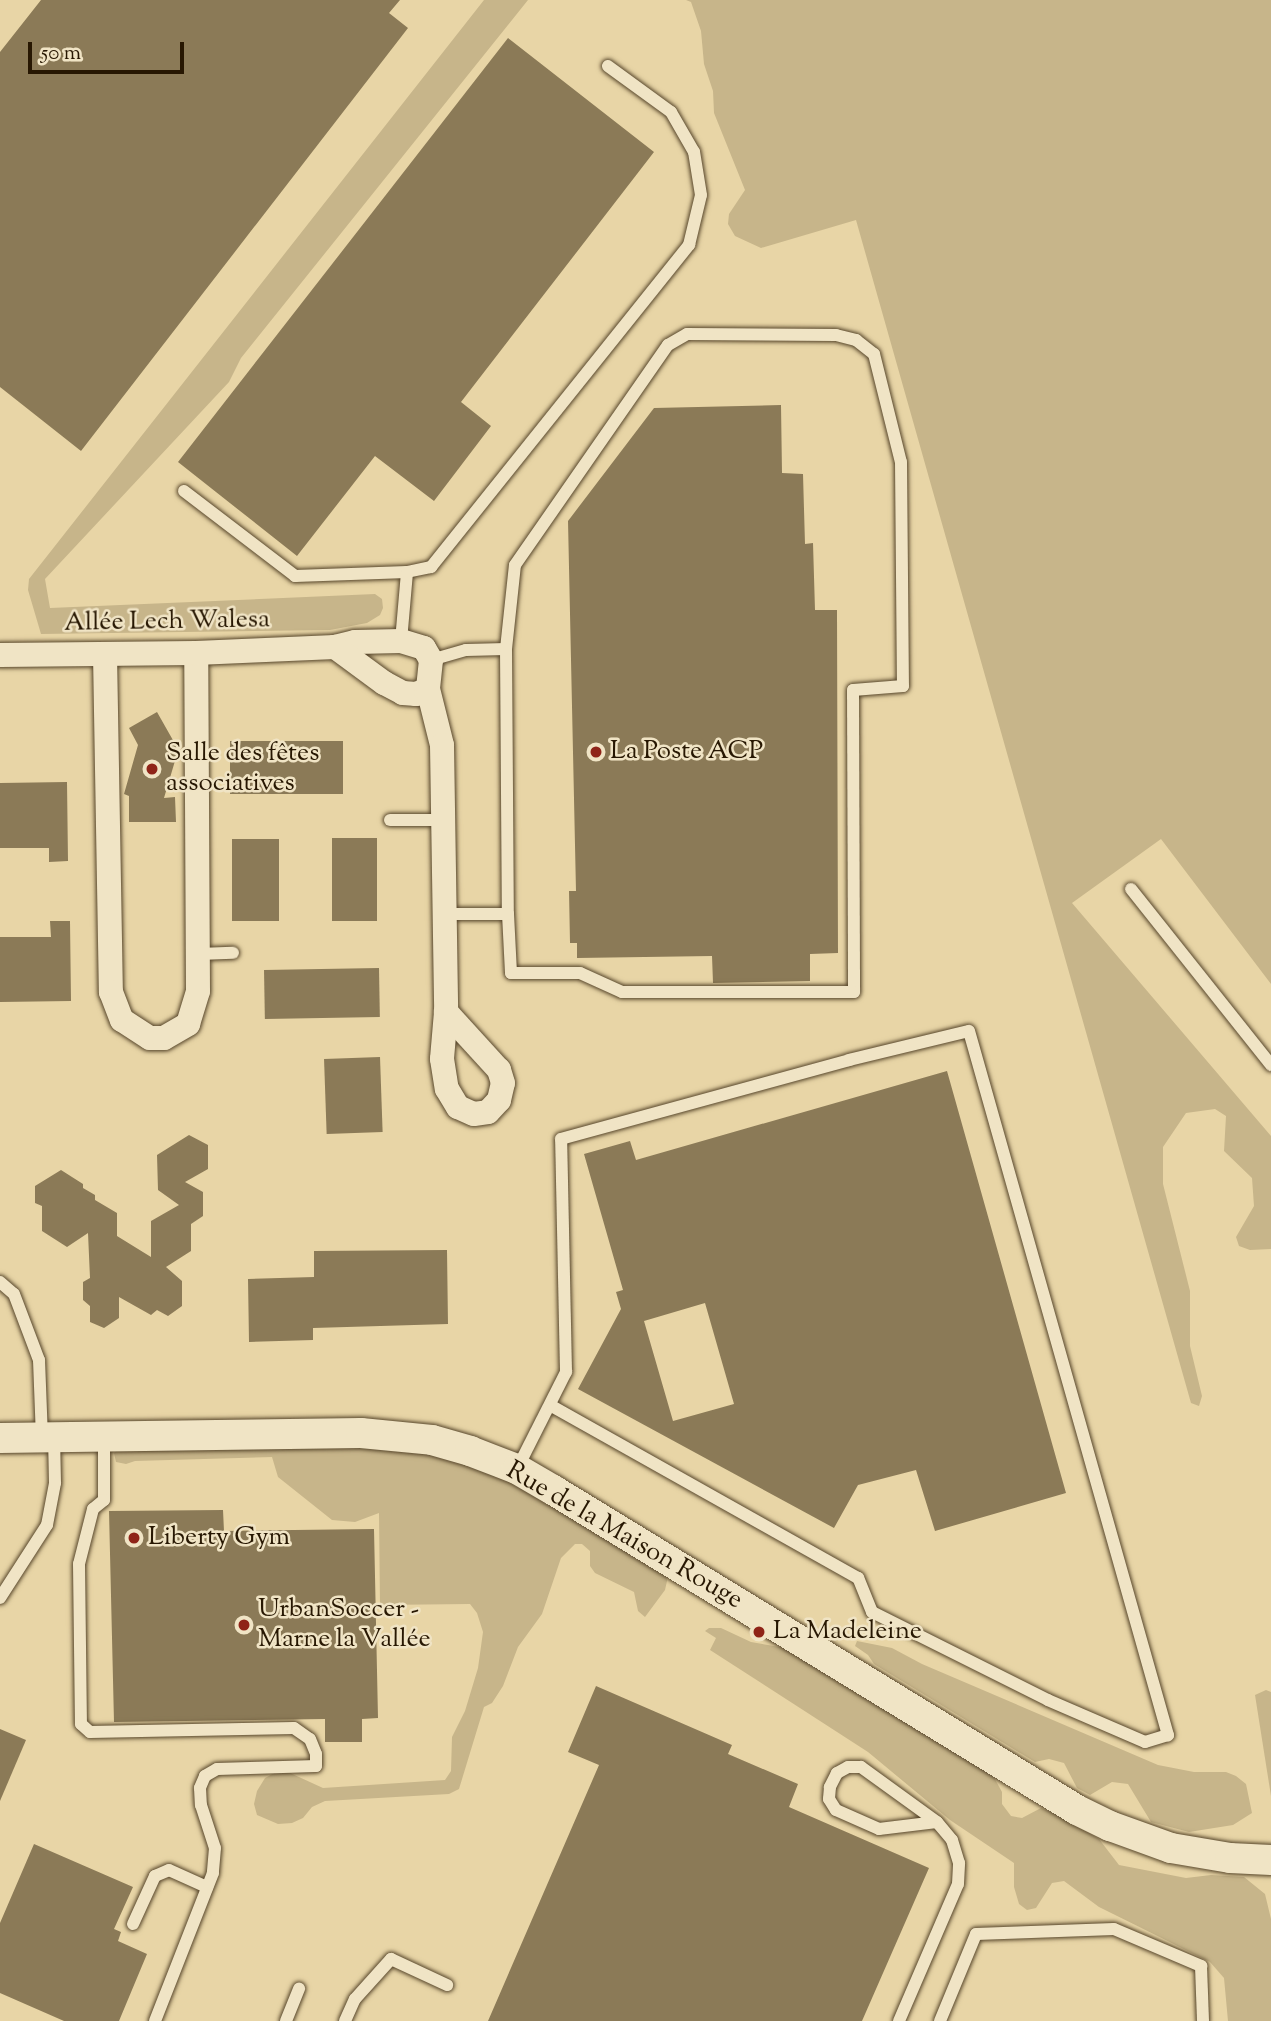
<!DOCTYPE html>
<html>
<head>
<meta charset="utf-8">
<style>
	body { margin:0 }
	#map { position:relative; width:1271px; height:2021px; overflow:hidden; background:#e8d5a6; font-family:"Sorts Mill Goudy",serif }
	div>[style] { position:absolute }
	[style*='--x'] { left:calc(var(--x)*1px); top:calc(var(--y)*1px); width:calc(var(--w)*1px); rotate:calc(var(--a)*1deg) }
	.green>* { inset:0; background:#c7b58a }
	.building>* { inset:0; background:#8b7a57; transform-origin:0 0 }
	.roads { filter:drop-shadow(0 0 2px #57462b) drop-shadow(0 0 2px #57462b) }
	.service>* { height:12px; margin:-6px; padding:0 6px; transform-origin:6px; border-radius:6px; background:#f0e4c5 }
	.minor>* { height:24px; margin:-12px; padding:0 12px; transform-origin:12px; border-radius:12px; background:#f0e4c5 }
	.tertiary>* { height:30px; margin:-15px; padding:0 15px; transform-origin:15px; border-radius:15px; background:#f0e4c5 }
	.dots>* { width:19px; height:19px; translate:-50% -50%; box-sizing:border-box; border:4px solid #f0e4c5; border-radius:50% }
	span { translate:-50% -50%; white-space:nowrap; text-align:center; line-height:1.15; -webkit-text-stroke:5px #f0e4c5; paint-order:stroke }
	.street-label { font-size:26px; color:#271702 }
	.poi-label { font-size:26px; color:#271702 }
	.left { translate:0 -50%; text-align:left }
	.scale { position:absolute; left:28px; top:42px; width:156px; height:32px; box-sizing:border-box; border:4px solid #271702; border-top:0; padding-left:9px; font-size:21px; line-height:24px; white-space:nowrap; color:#271702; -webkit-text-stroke:5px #f0e4c5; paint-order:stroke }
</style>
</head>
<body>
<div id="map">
	<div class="green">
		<div style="clip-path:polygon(484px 0,528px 0,241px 358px,229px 382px,45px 579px,50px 608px,375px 594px,382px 599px,383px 608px,380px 615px,367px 623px,330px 630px,41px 634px,28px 590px,29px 579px)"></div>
		<div style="clip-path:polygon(686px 0,1271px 0,1271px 984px,1161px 839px,1072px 903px,1271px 1136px,1271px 1249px,1250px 1250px,1239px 1246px,1236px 1237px,1254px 1206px,1252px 1178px,1224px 1151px,1226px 1116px,1215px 1109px,1186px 1113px,1163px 1147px,1163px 1184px,1190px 1291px,1190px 1346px,1202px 1396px,1199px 1406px,1191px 1403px,856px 220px,761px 248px,735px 236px,728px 224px,729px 214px,745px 190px,714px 113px,713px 91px,704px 64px,701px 31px,691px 2px)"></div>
		<div style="clip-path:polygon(330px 1444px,434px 1453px,505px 1477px,666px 1571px,667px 1581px,665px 1590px,645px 1617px,638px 1611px,634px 1592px,595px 1573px,590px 1566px,590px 1551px,582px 1544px,575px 1544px,561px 1558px,542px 1614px,518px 1647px,503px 1686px,492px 1703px,484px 1707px,459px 1789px,449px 1794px,325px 1801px,312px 1807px,303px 1818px,292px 1823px,278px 1824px,257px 1815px,254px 1804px,257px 1791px,265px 1778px,278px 1771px,288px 1772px,323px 1788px,445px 1780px,451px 1771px,452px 1737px,465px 1711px,478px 1668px,483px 1632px,477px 1613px,470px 1604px,380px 1605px,379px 1513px,355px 1522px,332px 1520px,278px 1477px,272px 1457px,135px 1461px,126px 1464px,116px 1462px,114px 1453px,119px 1447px)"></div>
		<div style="clip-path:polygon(709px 1628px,721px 1628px,751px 1642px,785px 1648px,991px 1772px,1002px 1792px,1002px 1804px,1011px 1816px,1022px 1818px,1041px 1808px,1055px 1814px,1099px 1839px,1119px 1865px,1186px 1878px,1211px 1875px,1244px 1877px,1265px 1894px,1271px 1919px,1271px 2021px,1228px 2021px,1224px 1978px,1210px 1962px,1099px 1907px,1064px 1881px,1052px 1883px,1036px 1908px,1027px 1910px,1019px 1904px,1014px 1887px,1014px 1863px,950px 1820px,868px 1752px,710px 1650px,716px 1638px,705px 1631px)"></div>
		<div style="clip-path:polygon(857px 1641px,892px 1648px,922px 1664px,1158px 1765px,1194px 1772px,1226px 1772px,1236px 1776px,1246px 1784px,1252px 1813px,1233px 1825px,1189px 1832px,1151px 1822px,1128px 1784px,1112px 1782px,1090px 1795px,1077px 1788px,1064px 1763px,1049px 1759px,1035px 1762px,874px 1664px,868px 1655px,855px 1646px)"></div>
		<div style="clip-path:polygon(1266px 1690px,1271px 1692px,1271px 1796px,1255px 1695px)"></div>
	</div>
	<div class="building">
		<div style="clip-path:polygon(41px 0,400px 0,389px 13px,408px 28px,81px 451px,0 387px,0 52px)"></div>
		<div style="clip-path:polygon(508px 38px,654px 152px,461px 402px,491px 426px,434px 501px,375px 456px,297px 556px,178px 462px)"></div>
		<div style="clip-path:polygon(781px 405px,782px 473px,803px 474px,805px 544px,813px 543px,815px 610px,837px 610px,838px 953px,810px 954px,810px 981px,713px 983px,712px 956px,577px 958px,577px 943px,570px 943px,569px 891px,576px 891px,568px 521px,654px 408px)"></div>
		<div style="clip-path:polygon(157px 712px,174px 742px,180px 744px,164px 798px,175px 797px,176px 822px,129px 822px,129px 796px,124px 794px,138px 745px,129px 728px)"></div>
		<div style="left:343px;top:741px;width:53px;height:113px;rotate:90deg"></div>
		<div style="clip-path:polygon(67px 782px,68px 861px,49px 862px,49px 848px,0 848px,0 783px)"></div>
		<div style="left:332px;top:838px;width:45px;height:83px"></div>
		<div style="left:279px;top:839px;width:82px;height:47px;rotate:90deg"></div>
		<div style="clip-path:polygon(50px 921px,70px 921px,71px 1001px,0 1002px,0 937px,51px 937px)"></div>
		<div style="left:379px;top:968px;width:49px;height:115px;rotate:89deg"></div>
		<div style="left:380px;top:1057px;width:75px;height:56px;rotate:88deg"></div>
		<div style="clip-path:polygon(evenodd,947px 1071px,1066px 1493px,935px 1531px,916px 1470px,858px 1485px,834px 1528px,578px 1389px,621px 1309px,616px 1292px,623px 1290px,584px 1154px,630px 1141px,636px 1160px,947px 1071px,705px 1303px,734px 1404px,673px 1421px,644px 1321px,705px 1303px)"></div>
		<div style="clip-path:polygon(189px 1135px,208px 1145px,208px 1169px,185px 1182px,203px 1192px,203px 1216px,191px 1224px,191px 1251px,166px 1267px,182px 1281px,182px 1306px,168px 1316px,157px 1310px,151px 1315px,119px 1297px,119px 1318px,104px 1328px,90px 1322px,90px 1306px,83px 1300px,83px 1282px,90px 1278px,88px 1233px,67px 1247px,42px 1231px,42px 1206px,35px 1203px,35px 1186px,61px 1170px,83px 1184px,83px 1188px,95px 1195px,95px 1200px,117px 1213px,117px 1236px,151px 1257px,151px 1221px,179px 1205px,158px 1190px,157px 1155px)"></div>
		<div style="clip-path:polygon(447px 1250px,448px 1324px,313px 1328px,313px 1340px,249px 1342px,248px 1279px,314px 1277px,314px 1251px)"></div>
		<div style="clip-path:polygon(223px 1510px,224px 1531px,374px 1529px,378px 1718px,362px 1719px,362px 1742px,325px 1742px,325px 1719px,114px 1722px,109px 1511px)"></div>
		<div style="clip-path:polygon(596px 1686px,732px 1745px,728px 1754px,798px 1784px,789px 1807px,929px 1868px,862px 2021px,488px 2021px,599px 1765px,568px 1752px)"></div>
		<div style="clip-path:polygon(0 1729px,26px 1740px,0 1801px)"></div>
		<div style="clip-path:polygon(34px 1844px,133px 1887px,114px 1929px,121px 1932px,118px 1941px,147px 1954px,119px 2021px,64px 2021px,0 1993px,0 1923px)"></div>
	</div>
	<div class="roads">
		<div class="service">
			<div style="--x:184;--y:491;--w:140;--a:37.4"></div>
			<div style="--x:295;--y:576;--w:112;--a:-2"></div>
			<div style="--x:401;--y:641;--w:69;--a:-85"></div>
			<div style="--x:407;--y:572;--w:25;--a:-12"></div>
			<div style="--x:431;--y:567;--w:413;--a:-51.3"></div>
			<div style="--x:689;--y:245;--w:51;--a:-76.5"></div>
			<div style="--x:701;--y:195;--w:44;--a:-99.2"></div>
			<div style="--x:694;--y:152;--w:46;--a:-119.9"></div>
			<div style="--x:671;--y:112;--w:78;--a:-143.9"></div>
			<div style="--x:506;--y:649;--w:84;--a:-83.9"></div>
			<div style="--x:515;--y:565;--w:268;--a:-55.2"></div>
			<div style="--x:668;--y:345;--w:22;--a:-30"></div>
			<div style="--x:687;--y:334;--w:149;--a:0.4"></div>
			<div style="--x:836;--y:335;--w:21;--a:14"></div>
			<div style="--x:856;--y:340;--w:23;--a:38"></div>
			<div style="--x:874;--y:354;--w:111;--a:76"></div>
			<div style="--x:901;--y:462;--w:224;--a:89.5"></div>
			<div style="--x:903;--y:686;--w:50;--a:175.4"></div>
			<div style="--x:853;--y:690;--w:302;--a:89.8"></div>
			<div style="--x:854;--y:992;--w:232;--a:180"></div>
			<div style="--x:622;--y:992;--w:46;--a:-155.7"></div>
			<div style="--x:580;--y:973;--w:69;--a:180"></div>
			<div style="--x:511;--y:973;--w:59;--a:-92.9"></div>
			<div style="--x:431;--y:660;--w:36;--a:-16"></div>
			<div style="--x:466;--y:650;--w:40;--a:-1.4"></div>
			<div style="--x:506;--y:649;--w:265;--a:89.6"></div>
			<div style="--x:508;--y:914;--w:64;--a:180"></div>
			<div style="--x:390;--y:820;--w:53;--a:0"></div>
			<div style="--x:1131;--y:889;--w:225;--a:51.5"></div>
			<div style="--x:198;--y:954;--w:35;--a:-2"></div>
			<div style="--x:0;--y:1282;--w:18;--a:41"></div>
			<div style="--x:14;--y:1294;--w:71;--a:69.3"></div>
			<div style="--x:39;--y:1360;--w:77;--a:87.8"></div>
			<div style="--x:104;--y:1436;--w:64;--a:90"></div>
			<div style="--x:104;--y:1500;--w:14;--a:141"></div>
			<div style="--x:93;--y:1509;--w:57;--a:104.3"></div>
			<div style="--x:79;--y:1564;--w:160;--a:89.3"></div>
			<div style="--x:81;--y:1724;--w:12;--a:42"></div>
			<div style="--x:90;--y:1732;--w:204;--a:-1.1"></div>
			<div style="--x:294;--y:1728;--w:19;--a:35"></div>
			<div style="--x:310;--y:1739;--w:16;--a:68"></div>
			<div style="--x:316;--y:1754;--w:12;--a:90"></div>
			<div style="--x:316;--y:1766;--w:99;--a:178.3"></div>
			<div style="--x:217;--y:1769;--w:14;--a:150"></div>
			<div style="--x:205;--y:1776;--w:13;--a:113"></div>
			<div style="--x:200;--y:1788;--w:17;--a:87"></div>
			<div style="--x:201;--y:1805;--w:45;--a:72"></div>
			<div style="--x:215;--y:1848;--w:25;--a:95"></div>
			<div style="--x:213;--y:1873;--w:159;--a:111.4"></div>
			<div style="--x:517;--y:1469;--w:109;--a:-63.2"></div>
			<div style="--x:566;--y:1372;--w:233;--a:-91.2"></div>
			<div style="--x:561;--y:1139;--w:299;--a:-15.3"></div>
			<div style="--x:849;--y:1060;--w:123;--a:-13.6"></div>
			<div style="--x:969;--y:1031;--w:732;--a:74.22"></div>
			<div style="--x:1168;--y:1735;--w:24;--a:163"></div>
			<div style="--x:1145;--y:1742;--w:106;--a:-156.6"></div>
			<div style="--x:1048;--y:1700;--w:197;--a:-153.4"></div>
			<div style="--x:872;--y:1612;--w:37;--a:-112"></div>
			<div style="--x:858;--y:1578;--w:353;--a:-150.7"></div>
			<div style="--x:0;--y:1598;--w:87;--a:-57.2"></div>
			<div style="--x:47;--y:1525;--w:43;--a:-79.2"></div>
			<div style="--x:55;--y:1483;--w:46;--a:-91.2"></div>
			<div style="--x:133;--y:1924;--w:53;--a:-65.4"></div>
			<div style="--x:155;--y:1876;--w:15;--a:-23"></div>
			<div style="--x:169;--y:1870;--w:42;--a:24.1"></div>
			<div style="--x:286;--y:2021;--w:35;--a:-68"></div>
			<div style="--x:345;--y:2021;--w:24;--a:-66"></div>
			<div style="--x:355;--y:1999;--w:54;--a:-48"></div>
			<div style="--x:391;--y:1959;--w:62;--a:24.9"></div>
			<div style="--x:899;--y:2021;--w:149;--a:-66.7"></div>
			<div style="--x:958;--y:1884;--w:21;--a:-87"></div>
			<div style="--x:959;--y:1863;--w:24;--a:-107"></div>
			<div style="--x:952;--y:1840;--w:23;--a:-130"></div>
			<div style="--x:937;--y:1822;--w:94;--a:-144.1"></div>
			<div style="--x:861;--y:1767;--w:13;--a:180"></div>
			<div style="--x:848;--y:1767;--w:13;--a:151"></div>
			<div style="--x:837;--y:1773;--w:16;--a:117"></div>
			<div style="--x:830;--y:1787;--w:12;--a:95"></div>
			<div style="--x:829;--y:1799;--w:13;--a:58"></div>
			<div style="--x:836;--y:1810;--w:47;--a:23.8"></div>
			<div style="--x:879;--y:1829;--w:58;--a:-6.9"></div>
			<div style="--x:940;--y:2021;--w:94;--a:-67.5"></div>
			<div style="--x:976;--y:1934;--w:138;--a:-2.1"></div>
			<div style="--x:1114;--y:1929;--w:95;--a:23"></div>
			<div style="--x:1201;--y:1966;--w:55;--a:87.9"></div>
		</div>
		<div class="minor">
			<div style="--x:105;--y:654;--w:338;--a:89"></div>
			<div style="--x:111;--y:992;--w:30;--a:69"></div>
			<div style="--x:122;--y:1020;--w:33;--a:33"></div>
			<div style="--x:150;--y:1038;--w:14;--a:0"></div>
			<div style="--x:164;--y:1038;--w:28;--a:-30"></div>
			<div style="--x:188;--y:1024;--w:34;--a:-73"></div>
			<div style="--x:198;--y:991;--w:338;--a:-90.3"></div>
			<div style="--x:0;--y:655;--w:196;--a:-0.6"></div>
			<div style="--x:196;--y:653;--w:139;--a:-2.5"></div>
			<div style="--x:335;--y:647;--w:21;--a:-14"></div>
			<div style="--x:355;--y:642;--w:46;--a:-1.2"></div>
			<div style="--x:401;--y:641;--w:24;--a:17"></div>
			<div style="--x:424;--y:648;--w:14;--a:60"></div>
			<div style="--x:431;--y:660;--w:29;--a:96"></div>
			<div style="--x:428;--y:689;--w:13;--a:157"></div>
			<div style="--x:416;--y:694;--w:13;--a:-176"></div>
			<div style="--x:403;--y:693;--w:21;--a:-152"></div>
			<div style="--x:384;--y:683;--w:61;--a:-143.7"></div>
			<div style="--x:428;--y:689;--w:58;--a:76"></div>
			<div style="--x:442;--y:745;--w:267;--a:89.1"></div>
			<div style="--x:446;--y:1012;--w:47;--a:94.9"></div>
			<div style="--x:442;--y:1059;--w:30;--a:81"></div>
			<div style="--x:447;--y:1089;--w:21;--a:59"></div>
			<div style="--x:458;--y:1107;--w:17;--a:24"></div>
			<div style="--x:474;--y:1114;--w:14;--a:-8"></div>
			<div style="--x:488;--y:1112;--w:16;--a:-47"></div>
			<div style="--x:499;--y:1100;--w:17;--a:-77"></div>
			<div style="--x:503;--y:1083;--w:14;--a:-107"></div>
			<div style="--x:499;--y:1070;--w:79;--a:-132.4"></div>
		</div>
		<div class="tertiary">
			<div style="--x:0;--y:1438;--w:361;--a:-0.8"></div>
			<div style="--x:361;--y:1433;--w:71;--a:5.6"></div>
			<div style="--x:432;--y:1440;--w:40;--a:16"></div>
			<div style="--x:470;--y:1451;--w:50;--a:21"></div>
			<div style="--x:517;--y:1469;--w:42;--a:30.3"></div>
			<div style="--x:553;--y:1490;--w:614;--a:31.41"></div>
			<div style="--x:1077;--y:1810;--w:37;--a:26"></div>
			<div style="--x:1110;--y:1826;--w:65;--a:19.8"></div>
			<div style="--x:1171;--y:1848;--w:60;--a:9.6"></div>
			<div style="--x:1230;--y:1858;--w:41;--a:2.8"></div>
		</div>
	</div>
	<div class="dots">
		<div style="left:596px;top:752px;background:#8f2418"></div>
		<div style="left:152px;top:769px;background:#8f2418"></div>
		<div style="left:134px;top:1538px;background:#8f2418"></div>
		<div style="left:244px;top:1625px;background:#8f2418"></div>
		<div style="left:759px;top:1632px;background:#8f2418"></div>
	</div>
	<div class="street-label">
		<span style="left:167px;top:622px;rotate:-1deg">Allée Lech Walesa</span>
		<span style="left:624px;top:1536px;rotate:30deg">Rue de la Maison Rouge</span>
	</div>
	<div class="poi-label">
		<span class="left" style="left:610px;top:752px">La Poste ACP</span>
		<span class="left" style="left:166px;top:769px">Salle des fêtes<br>associatives</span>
		<span class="left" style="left:148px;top:1538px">Liberty Gym</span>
		<span class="left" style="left:258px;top:1625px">UrbanSoccer -<br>Marne la Vallée</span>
		<span class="left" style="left:773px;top:1632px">La Madeleine</span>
	</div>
	<div class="scale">50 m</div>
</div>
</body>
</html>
